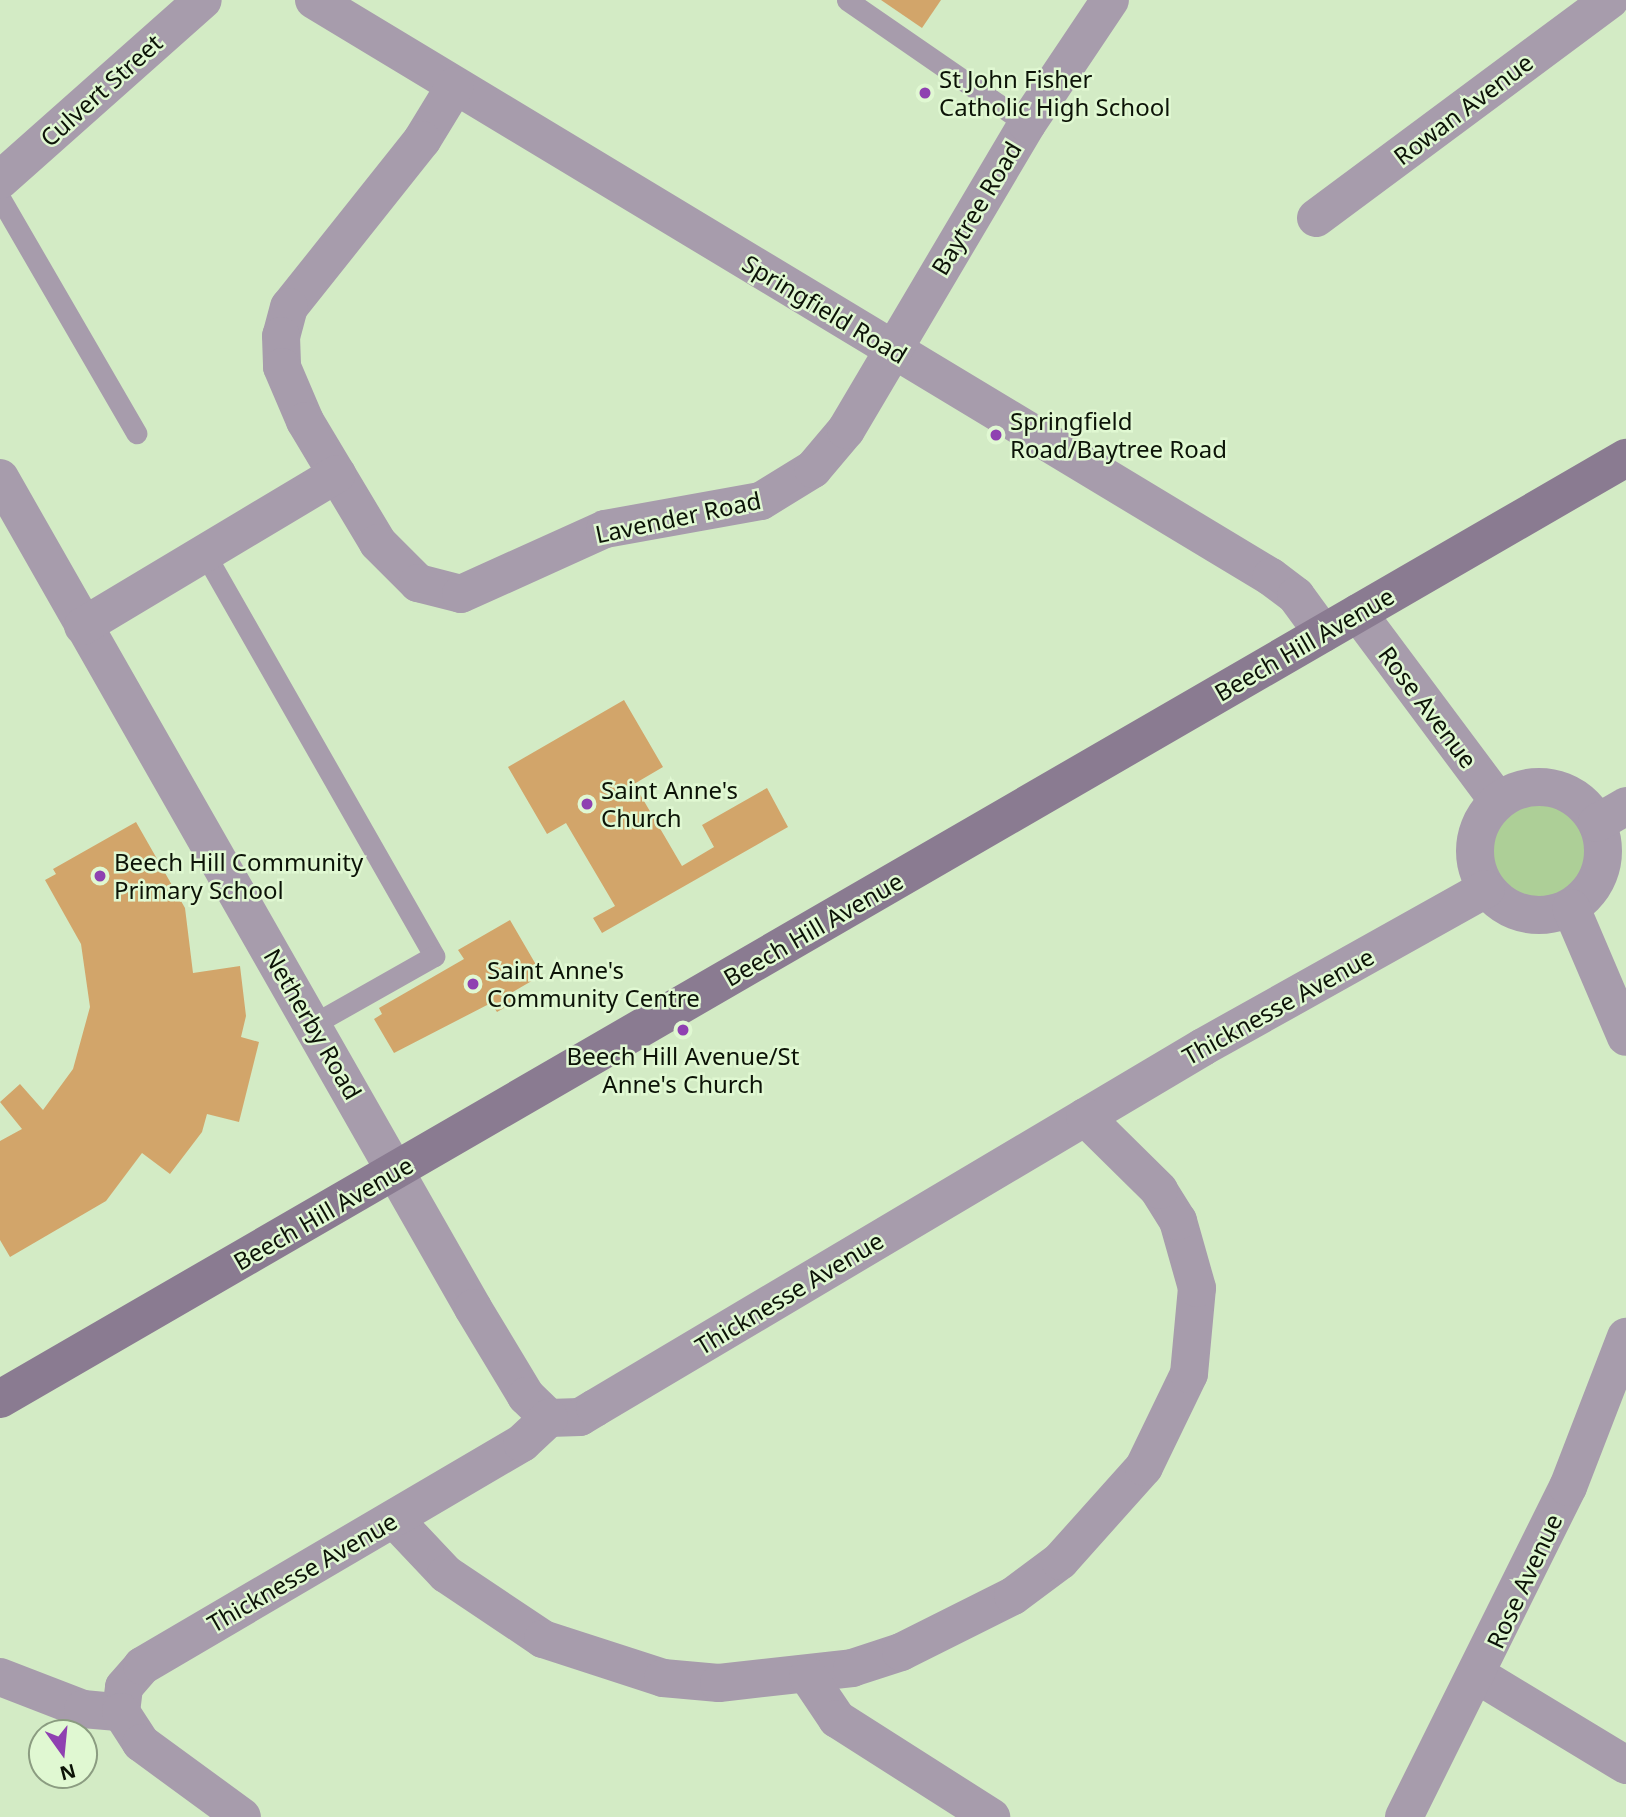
<!DOCTYPE html>
<html>
<head>
<meta charset="utf-8">
<style>
	body { margin:0 }
	#map { position:relative; width:1626px; height:1817px; overflow:hidden; background:#d3ebc5; font-family:"Noto Sans",sans-serif }
	div>[style] { position:absolute }
	[style*='--x'] { left:calc(var(--x)*1px); top:calc(var(--y)*1px); width:calc(var(--w)*1px); rotate:calc(var(--a)*1deg) }
	.green>* { inset:0; background:#adcf97 }
	.round { border-radius:50% }
	.building>* { inset:0; background:#d2a56a }
	.lane>* { height:21px; margin:-10.5px; padding:0 10.5px; transform-origin:10.5px; border-radius:10.5px; background:#a79cac }
	.street>* { height:38px; margin:-19px; padding:0 19px; transform-origin:19px; border-radius:19px; background:#a79cac }
	.street>.ring { margin:-19px; padding:0; box-sizing:content-box; background:none; border:38px solid #a79cac; border-radius:50% }
	.secondary>* { height:38px; margin:-19px; padding:0 19px; transform-origin:19px; border-radius:19px; background:#8a7b91 }
	.dots>* { width:19px; height:19px; translate:-50% -50%; box-sizing:border-box; border:4px solid #e0f8d2; border-radius:50% }
	span { translate:-50% -50%; white-space:nowrap; text-align:center; line-height:1.15; -webkit-text-stroke:5px #e0f8d2; paint-order:stroke }
	.poi-label { font-size:24px; color:#0c1307 }
	.left { translate:0 -50%; text-align:left }
	.street-label { font-size:24px; color:#0c1307 }
	.north { position:absolute; left:28px; top:1719px; width:70px; height:70px; box-sizing:border-box; background:#e0f8d2; border:2px solid #8b9c81; border-radius:50%; rotate:165deg; font-size:19px; font-weight:700; line-height:28px; text-align:center; color:#0c1307 }
	.north::after { content:''; display:block; margin:auto; width:24px; height:32px; background:#8f41b1; clip-path:polygon(50% 0,100% 100%,50% 72%,0 100%) }
</style>
</head>
<body>
<div id="map">
	<div class="green">
		<div class="round" style="left:1492px;top:803px;width:96px;height:96px"></div>
	</div>
	<div class="building">
		<div style="clip-path:polygon(881px 0,941px 0,922px 28px)"></div>
		<div style="clip-path:polygon(624px 700px,663px 767px,634px 784px,682px 866px,714px 847px,702px 825px,767px 788px,788px 827px,602px 933px,593px 918px,615px 906px,566px 823px,547px 834px,508px 767px)"></div>
		<div style="clip-path:polygon(136px 822px,185px 908px,193px 973px,240px 966px,246px 1016px,241px 1037px,259px 1042px,239px 1122px,207px 1114px,202px 1132px,170px 1174px,142px 1153px,106px 1201px,10px 1257px,0 1240px,0 1141px,22px 1129px,0 1102px,20px 1084px,43px 1110px,73px 1069px,90px 1007px,81px 944px,45px 880px,56px 874px,53px 869px)"></div>
		<div style="clip-path:polygon(510px 920px,542px 975px,511px 993px,516px 1001px,497px 1012px,491px 1003px,394px 1053px,374px 1019px,382px 1014px,379px 1008px,464px 959px,458px 950px)"></div>
	</div>
	<div class="lane">
		<div style="--x:847;--y:0;--w:219;--a:34.6"></div>
		<div style="--x:0;--y:198;--w:272;--a:59.9"></div>
		<div style="--x:205;--y:554;--w:463;--a:60.3"></div>
		<div style="--x:434;--y:956;--w:138;--a:150.5"></div>
	</div>
	<div class="street">
		<div style="--x:314;--y:0;--w:1117;--a:31.09"></div>
		<div style="--x:1271;--y:577;--w:31;--a:37"></div>
		<div style="--x:1296;--y:596;--w:46;--a:53.9"></div>
		<div style="--x:455;--y:86;--w:63;--a:121.4"></div>
		<div style="--x:422;--y:140;--w:213;--a:128.5"></div>
		<div style="--x:289;--y:307;--w:30;--a:105"></div>
		<div style="--x:281;--y:336;--w:31;--a:88"></div>
		<div style="--x:282;--y:367;--w:59;--a:66.9"></div>
		<div style="--x:305;--y:421;--w:142;--a:59.1"></div>
		<div style="--x:378;--y:543;--w:57;--a:45"></div>
		<div style="--x:418;--y:583;--w:44;--a:14.3"></div>
		<div style="--x:461;--y:594;--w:158;--a:-24.3"></div>
		<div style="--x:605;--y:529;--w:158;--a:-10.2"></div>
		<div style="--x:761;--y:501;--w:61;--a:-31.6"></div>
		<div style="--x:813;--y:469;--w:51;--a:-49.8"></div>
		<div style="--x:846;--y:430;--w:356;--a:-59.4"></div>
		<div style="--x:1027;--y:124;--w:149;--a:-56.2"></div>
		<div style="--x:0;--y:180;--w:271;--a:-41.6"></div>
		<div style="--x:1316;--y:218;--w:366;--a:-36.6"></div>
		<div style="--x:0;--y:478;--w:955;--a:60.32"></div>
		<div style="--x:473;--y:1308;--w:103;--a:58.9"></div>
		<div style="--x:526;--y:1396;--w:32;--a:44"></div>
		<div style="--x:1358;--y:613;--w:234;--a:53.3"></div>
		<div style="--x:83;--y:626;--w:296;--a:-30.9"></div>
		<div class="ring" style="left:1475px;top:787px;width:90px;height:90px"></div>
		<div style="--x:1597;--y:823;--w:34;--a:-30"></div>
		<div style="--x:1571;--y:908;--w:140;--a:66.9"></div>
		<div style="--x:549;--y:1418;--w:31;--a:-2"></div>
		<div style="--x:580;--y:1417;--w:17;--a:-31"></div>
		<div style="--x:595;--y:1408;--w:707;--a:-30.7"></div>
		<div style="--x:1203;--y:1047;--w:324;--a:-29.2"></div>
		<div style="--x:394;--y:1519;--w:76;--a:46.6"></div>
		<div style="--x:446;--y:1574;--w:117;--a:33.8"></div>
		<div style="--x:543;--y:1639;--w:126;--a:18"></div>
		<div style="--x:663;--y:1678;--w:56;--a:5.1"></div>
		<div style="--x:719;--y:1683;--w:134;--a:-6.4"></div>
		<div style="--x:852;--y:1668;--w:52;--a:-18.1"></div>
		<div style="--x:901;--y:1652;--w:125;--a:-26.6"></div>
		<div style="--x:1013;--y:1596;--w:59;--a:-36.7"></div>
		<div style="--x:1060;--y:1561;--w:126;--a:-48.2"></div>
		<div style="--x:1144;--y:1467;--w:103;--a:-64.2"></div>
		<div style="--x:1189;--y:1374;--w:86;--a:-84.7"></div>
		<div style="--x:1197;--y:1288;--w:70;--a:-105.8"></div>
		<div style="--x:1178;--y:1221;--w:36;--a:-122"></div>
		<div style="--x:1159;--y:1190;--w:104;--a:-135.4"></div>
		<div style="--x:808;--y:1676;--w:52;--a:56"></div>
		<div style="--x:837;--y:1719;--w:183;--a:32.5"></div>
		<div style="--x:1479;--y:1676;--w:172;--a:31.2"></div>
		<div style="--x:0;--y:1677;--w:89;--a:21.1"></div>
		<div style="--x:83;--y:1709;--w:38;--a:5"></div>
		<div style="--x:121;--y:1712;--w:25;--a:-83"></div>
		<div style="--x:124;--y:1687;--w:28;--a:-49"></div>
		<div style="--x:142;--y:1666;--w:441;--a:-30.4"></div>
		<div style="--x:522;--y:1443;--w:37;--a:-43"></div>
		<div style="--x:121;--y:1712;--w:37;--a:57"></div>
		<div style="--x:141;--y:1743;--w:125;--a:36.2"></div>
		<div style="--x:1404;--y:1817;--w:369;--a:-63.6"></div>
		<div style="--x:1568;--y:1487;--w:161;--a:-68.9"></div>
	</div>
	<div class="secondary">
		<div style="--x:0;--y:1399;--w:1879;--a:-30.06"></div>
	</div>
	<div class="dots">
		<div style="left:925px;top:93px;background:#8f41b1"></div>
		<div style="left:996px;top:435px;background:#8f41b1"></div>
		<div style="left:587px;top:804px;background:#8f41b1"></div>
		<div style="left:100px;top:876px;background:#8f41b1"></div>
		<div style="left:473px;top:984px;background:#8f41b1"></div>
		<div style="left:683px;top:1030px;background:#8f41b1"></div>
	</div>
	<div class="poi-label">
		<span class="left" style="left:939px;top:93px">St John Fisher<br>Catholic High School</span>
		<span class="left" style="left:1010px;top:435px">Springfield<br>Road/Baytree Road</span>
		<span class="left" style="left:601px;top:804px">Saint Anne's<br>Church</span>
		<span class="left" style="left:114px;top:876px">Beech Hill Community<br>Primary School</span>
		<span class="left" style="left:487px;top:984px">Saint Anne's<br>Community Centre</span>
		<span style="left:683px;top:1070px">Beech Hill Avenue/St<br>Anne's Church</span>
	</div>
	<div class="street-label">
		<span style="left:101px;top:90px;rotate:-42deg">Culvert Street</span>
		<span style="left:1463px;top:109px;rotate:-37deg">Rowan Avenue</span>
		<span style="left:976px;top:208px;rotate:-59deg">Baytree Road</span>
		<span style="left:825px;top:309px;rotate:31deg">Springfield Road</span>
		<span style="left:678px;top:517px;rotate:-12deg">Lavender Road</span>
		<span style="left:1304px;top:644px;rotate:-30deg">Beech Hill Avenue</span>
		<span style="left:1428px;top:707px;rotate:53deg">Rose Avenue</span>
		<span style="left:813px;top:929px;rotate:-30deg">Beech Hill Avenue</span>
		<span style="left:1278px;top:1006px;rotate:-29deg">Thicknesse Avenue</span>
		<span style="left:313px;top:1024px;rotate:60deg">Netherby Road</span>
		<span style="left:323px;top:1213px;rotate:-30deg">Beech Hill Avenue</span>
		<span style="left:789px;top:1293px;rotate:-31deg">Thicknesse Avenue</span>
		<span style="left:302px;top:1572px;rotate:-30deg">Thicknesse Avenue</span>
		<span style="left:1524px;top:1581px;rotate:-65deg">Rose Avenue</span>
	</div>
	<div class="north">N</div>
</div>
</body>
</html>
